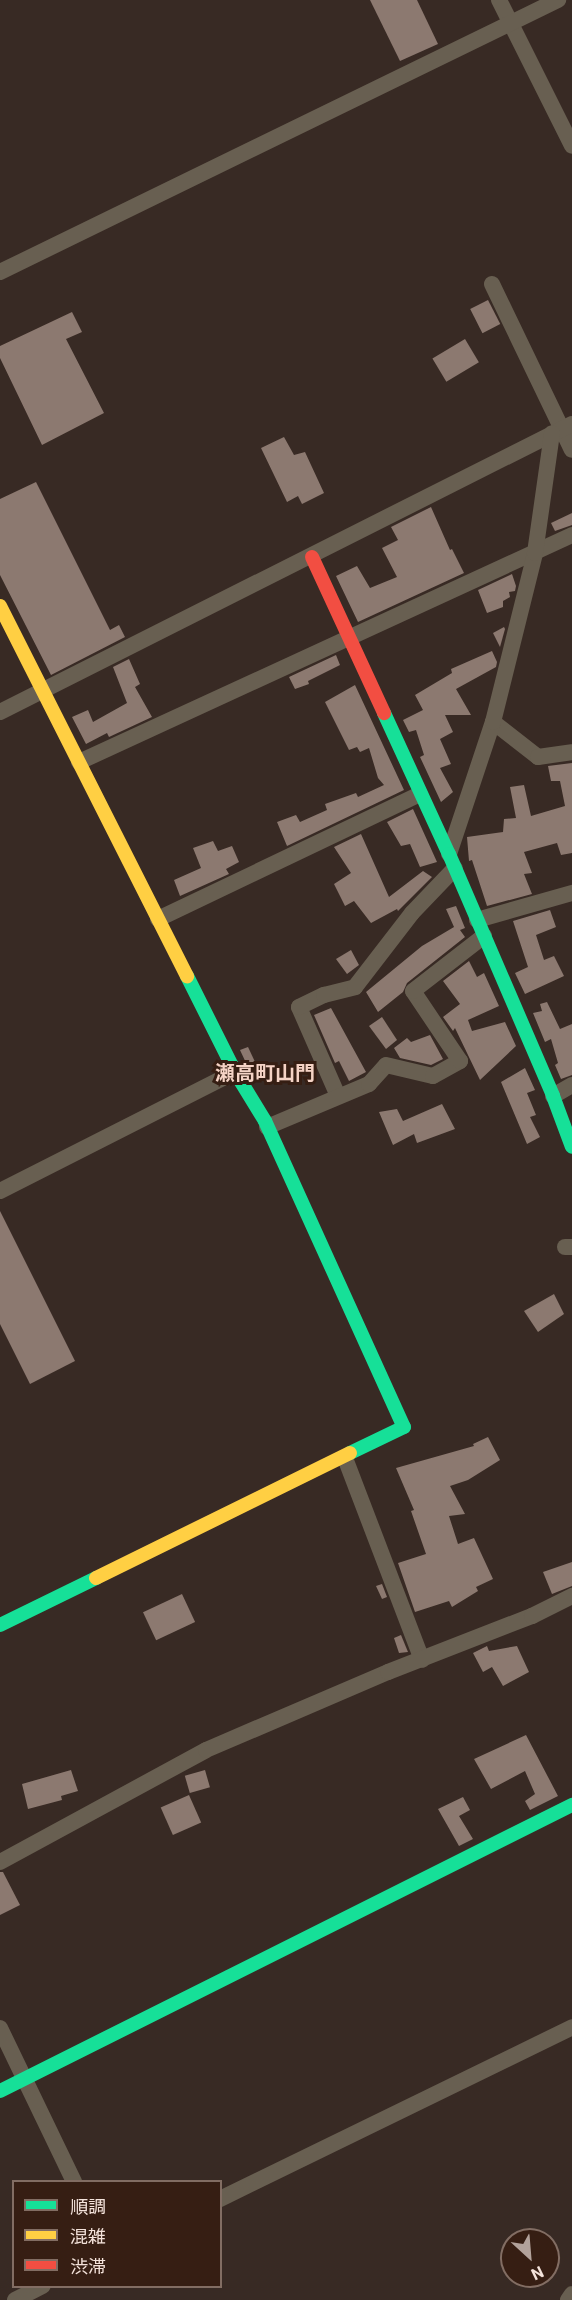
<!DOCTYPE html>
<html>
<head>
<meta charset="utf-8">
<style>
	body { margin:0 }
	#map { position:relative; width:572px; height:2300px; overflow:hidden; background:#382a24; font-family:Roboto,"Noto Sans JP",sans-serif }
	div>[style] { position:absolute }
	[style*='--x'] { left:calc(var(--x)*1px); top:calc(var(--y)*1px); width:calc(var(--w)*1px); rotate:calc(var(--a)*1deg) }
	.building>* { inset:0; background:#8c7970; transform-origin:0 0 }
	.street>* { height:16px; margin:-8px; padding:0 8px; transform-origin:8px; border-radius:8px; background:#685f51 }
	.fast>* { height:14px; margin:-7px; padding:0 7px; transform-origin:7px; border-radius:7px; background:#16e098 }
	.slow>* { height:14px; margin:-7px; padding:0 7px; transform-origin:7px; border-radius:7px; background:#ffcf43 }
	.jam>* { height:14px; margin:-7px; padding:0 7px; transform-origin:7px; border-radius:7px; background:#f24e42 }
	span { translate:-50% -50%; white-space:nowrap; text-align:center; line-height:1.15; -webkit-text-stroke:6px #361e13; paint-order:stroke }
	.quarter-label { font-size:20px; color:#f5d3c5; font-weight:700 }
	.legend { position:absolute; left:12px; top:2180px; width:210px; height:108px; box-sizing:border-box; background:#361e13; border:2px solid #826d63; margin:0; padding:8px 10px; list-style:none; font-size:18px; color:#f4e3db }
	.legend li { display:flex; align-items:center; gap:12px; height:30px }
	.legend b { width:30px; border:2px solid #826d63 }
	.north { position:absolute; left:500px; top:2228px; width:60px; height:60px; box-sizing:border-box; background:#361e13; border:2px solid #826d63; border-radius:50%; rotate:154deg; font-size:16px; font-weight:700; line-height:24px; text-align:center; color:#f4e3db }
	.north::after { content:''; display:block; margin:auto; width:21px; height:27px; background:#b2a29b; clip-path:polygon(50% 0,100% 100%,50% 72%,0 100%) }
</style>
</head>
<body>
<div id="map">
	<div class="building">
		<div style="clip-path:polygon(370px 0,417px 0,438px 44px,400px 61px)"></div>
		<div style="left:488px;top:300px;width:27px;height:20px;rotate:63deg"></div>
		<div style="clip-path:polygon(72px 312px,82px 332px,66px 339px,104px 413px,42px 445px,0 358px,0 346px)"></div>
		<div style="left:465px;top:339px;width:27px;height:38px;rotate:59deg"></div>
		<div style="clip-path:polygon(284px 437px,294px 455px,305px 452px,324px 493px,302px 504px,298px 496px,287px 502px,261px 448px)"></div>
		<div style="clip-path:polygon(36px 482px,110px 630px,119px 625px,125px 637px,51px 675px,0 575px,0 499px)"></div>
		<div style="clip-path:polygon(431px 507px,450px 550px,452px 549px,464px 573px,358px 622px,336px 576px,357px 566px,370px 588px,397px 577px,382px 548px,398px 540px,391px 527px)"></div>
		<div style="clip-path:polygon(572px 513px,572px 525px,555px 531px,551px 523px)"></div>
		<div style="clip-path:polygon(512px 574px,516px 586px,515px 591px,509px 592px,510px 597px,503px 601px,503px 607px,487px 613px,478px 590px)"></div>
		<div style="clip-path:polygon(504px 627px,505px 629px,500px 647px,493px 633px)"></div>
		<div style="clip-path:polygon(492px 651px,497px 662px,496px 667px,456px 689px,471px 715px,445px 715px,453px 732px,440px 739px,451px 764px,440px 768px,453px 792px,441px 802px,420px 757px,424px 755px,416px 730px,409px 732px,403px 720px,423px 710px,415px 695px,452px 673px,451px 669px)"></div>
		<div style="clip-path:polygon(336px 655px,340px 665px,308px 681px,309px 684px,295px 689px,289px 677px)"></div>
		<div style="clip-path:polygon(129px 659px,140px 684px,135px 687px,152px 717px,109px 737px,107px 733px,86px 744px,72px 717px,88px 710px,93px 722px,127px 703px,113px 667px)"></div>
		<div style="clip-path:polygon(355px 685px,404px 790px,287px 846px,277px 822px,296px 815px,300px 822px,327px 810px,325px 804px,356px 793px,358px 797px,384px 785px,378px 778px,369px 748px,360px 752px,357px 747px,349px 750px,325px 702px)"></div>
		<div style="clip-path:polygon(572px 763px,572px 853px,561px 855px,557px 843px,524px 852px,532px 873px,524px 874px,532px 894px,487px 906px,472px 860px,469px 861px,467px 837px,503px 832px,504px 819px,516px 818px,510px 787px,524px 785px,531px 816px,565px 806px,560px 781px,551px 781px,548px 766px)"></div>
		<div style="clip-path:polygon(413px 809px,437px 862px,420px 867px,410px 844px,401px 846px,387px 822px)"></div>
		<div style="clip-path:polygon(361px 834px,389px 897px,423px 871px,432px 877px,398px 911px,397px 909px,371px 923px,354px 901px,345px 906px,334px 884px,351px 873px,334px 847px)"></div>
		<div style="clip-path:polygon(213px 841px,218px 851px,232px 846px,239px 862px,226px 869px,229px 874px,180px 896px,174px 880px,201px 868px,193px 848px)"></div>
		<div style="clip-path:polygon(456px 906px,465px 928px,460px 930px,465px 937px,407px 983px,403px 992px,378px 1012px,366px 992px,422px 946px,454px 927px,446px 909px)"></div>
		<div style="clip-path:polygon(550px 910px,556px 927px,536px 935px,544px 960px,554px 956px,564px 976px,525px 994px,515px 973px,528px 967px,513px 921px)"></div>
		<div style="clip-path:polygon(351px 950px,359px 965px,347px 974px,336px 959px)"></div>
		<div style="clip-path:polygon(469px 961px,477px 977px,484px 973px,499px 1006px,468px 1020px,472px 1031px,505px 1022px,516px 1046px,480px 1080px,455px 1028px,453px 1031px,443px 1017px,460px 1004px,443px 981px)"></div>
		<div style="clip-path:polygon(547px 1002px,560px 1029px,572px 1024px,572px 1075px,561px 1079px,555px 1065px,558px 1063px,551px 1039px,545px 1042px,533px 1013px,542px 1011px,540px 1004px)"></div>
		<div style="clip-path:polygon(331px 1008px,366px 1072px,349px 1081px,339px 1061px,335px 1063px,314px 1015px)"></div>
		<div style="clip-path:polygon(382px 1017px,397px 1040px,386px 1049px,369px 1026px)"></div>
		<div style="clip-path:polygon(430px 1035px,443px 1059px,431px 1065px,400px 1058px,394px 1048px,407px 1038px,411px 1042px)"></div>
		<div style="clip-path:polygon(248px 1047px,256px 1064px,247px 1065px,240px 1050px)"></div>
		<div style="clip-path:polygon(525px 1068px,535px 1090px,527px 1093px,536px 1115px,530px 1117px,540px 1137px,527px 1144px,501px 1082px)"></div>
		<div style="clip-path:polygon(442px 1104px,455px 1129px,417px 1143px,414px 1134px,393px 1145px,379px 1112px,397px 1109px,403px 1121px)"></div>
		<div style="clip-path:polygon(0 1211px,75px 1361px,30px 1384px,0 1324px)"></div>
		<div style="clip-path:polygon(554px 1294px,564px 1314px,538px 1332px,524px 1311px)"></div>
		<div style="clip-path:polygon(488px 1437px,500px 1460px,468px 1480px,450px 1486px,465px 1514px,449px 1516px,458px 1544px,474px 1538px,493px 1579px,476px 1587px,478px 1591px,452px 1607px,449px 1601px,415px 1612px,398px 1563px,426px 1554px,411px 1511px,414px 1510px,396px 1468px,474px 1446px,473px 1444px)"></div>
		<div style="clip-path:polygon(572px 1562px,572px 1586px,552px 1594px,543px 1572px)"></div>
		<div style="clip-path:polygon(382px 1584px,387px 1597px,382px 1599px,376px 1586px)"></div>
		<div style="left:182px;top:1594px;width:31px;height:43px;rotate:65deg"></div>
		<div style="clip-path:polygon(401px 1635px,408px 1652px,399px 1653px,394px 1638px)"></div>
		<div style="clip-path:polygon(487px 1646px,489px 1651px,517px 1646px,529px 1672px,503px 1686px,492px 1667px,483px 1672px,473px 1653px)"></div>
		<div style="clip-path:polygon(526px 1735px,558px 1796px,530px 1810px,525px 1801px,535px 1794px,525px 1771px,491px 1789px,474px 1759px)"></div>
		<div style="clip-path:polygon(71px 1770px,78px 1791px,61px 1796px,62px 1800px,28px 1809px,22px 1784px)"></div>
		<div style="left:205px;top:1770px;width:18px;height:21px;rotate:74deg"></div>
		<div style="left:189px;top:1795px;width:30px;height:31px;rotate:66deg"></div>
		<div style="clip-path:polygon(463px 1797px,470px 1810px,459px 1816px,473px 1839px,459px 1846px,438px 1809px)"></div>
		<div style="clip-path:polygon(0 1872px,3px 1872px,20px 1905px,0 1915px)"></div>
	</div>
	<div class="street">
		<div style="--x:499;--y:0;--w:163;--a:63.4"></div>
		<div style="--x:0;--y:272;--w:621;--a:-25.99"></div>
		<div style="--x:492;--y:284;--w:184;--a:64.3"></div>
		<div style="--x:0;--y:712;--w:640;--a:-26.73"></div>
		<div style="--x:493;--y:722;--w:57;--a:37.9"></div>
		<div style="--x:538;--y:757;--w:34;--a:-8"></div>
		<div style="--x:79;--y:762;--w:543;--a:-24.72"></div>
		<div style="--x:449;--y:854;--w:139;--a:-71.6"></div>
		<div style="--x:493;--y:722;--w:174;--a:-76"></div>
		<div style="--x:535;--y:553;--w:121;--a:-81.9"></div>
		<div style="--x:158;--y:919;--w:290;--a:-25.5"></div>
		<div style="--x:477;--y:920;--w:99;--a:-15.9"></div>
		<div style="--x:338;--y:1096;--w:97;--a:-113.7"></div>
		<div style="--x:299;--y:1007;--w:28;--a:-26"></div>
		<div style="--x:324;--y:995;--w:32;--a:-14"></div>
		<div style="--x:355;--y:987;--w:93;--a:-52.4"></div>
		<div style="--x:412;--y:913;--w:62;--a:-46.3"></div>
		<div style="--x:553;--y:1096;--w:22;--a:-30"></div>
		<div style="--x:267;--y:1127;--w:111;--a:-22.9"></div>
		<div style="--x:369;--y:1084;--w:25;--a:-48"></div>
		<div style="--x:386;--y:1065;--w:48;--a:13.2"></div>
		<div style="--x:433;--y:1076;--w:31;--a:-29"></div>
		<div style="--x:460;--y:1061;--w:84;--a:-123.9"></div>
		<div style="--x:413;--y:991;--w:90;--a:-37.8"></div>
		<div style="--x:0;--y:1191;--w:263;--a:-26.9"></div>
		<div style="--x:565;--y:1247;--w:7;--a:0"></div>
		<div style="--x:345;--y:1458;--w:216;--a:69.1"></div>
		<div style="--x:0;--y:1862;--w:234;--a:-28.5"></div>
		<div style="--x:206;--y:1750;--w:198;--a:-23.2"></div>
		<div style="--x:388;--y:1672;--w:155;--a:-21.3"></div>
		<div style="--x:532;--y:1616;--w:45;--a:-26.6"></div>
		<div style="--x:0;--y:2028;--w:171;--a:64.3"></div>
		<div style="--x:220;--y:2199;--w:392;--a:-26"></div>
		<div style="--x:15;--y:2300;--w:31;--a:-27"></div>
		<div style="--x:568;--y:2300;--w:7;--a:-56"></div>
	</div>
	<div class="fast">
		<div style="--x:384;--y:713;--w:155;--a:65.3"></div>
		<div style="--x:449;--y:854;--w:263;--a:66.7"></div>
		<div style="--x:553;--y:1096;--w:54;--a:69.6"></div>
		<div style="--x:187;--y:976;--w:107;--a:63.4"></div>
		<div style="--x:235;--y:1072;--w:57;--a:58.5"></div>
		<div style="--x:265;--y:1121;--w:336;--a:65.6"></div>
		<div style="--x:404;--y:1427;--w:60;--a:154.3"></div>
		<div style="--x:0;--y:1625;--w:107;--a:-26.1"></div>
		<div style="--x:0;--y:2091;--w:640;--a:-26.57"></div>
	</div>
	<div class="slow">
		<div style="--x:0;--y:606;--w:415;--a:63.2"></div>
		<div style="--x:96;--y:1578;--w:283;--a:-26.2"></div>
	</div>
	<div class="jam">
		<div style="--x:312;--y:557;--w:172;--a:65.2"></div>
	</div>
	<div class="quarter-label">
		<span style="left:265px;top:1073px">瀬高町山門</span>
	</div>
	<ul class="legend">
	<li><b style="height:8px;background:#16e098"></b>順調</li>
	<li><b style="height:8px;background:#ffcf43"></b>混雑</li>
	<li><b style="height:8px;background:#f24e42"></b>渋滞</li>
	</ul>
	<div class="north">N</div>
</div>
</body>
</html>
